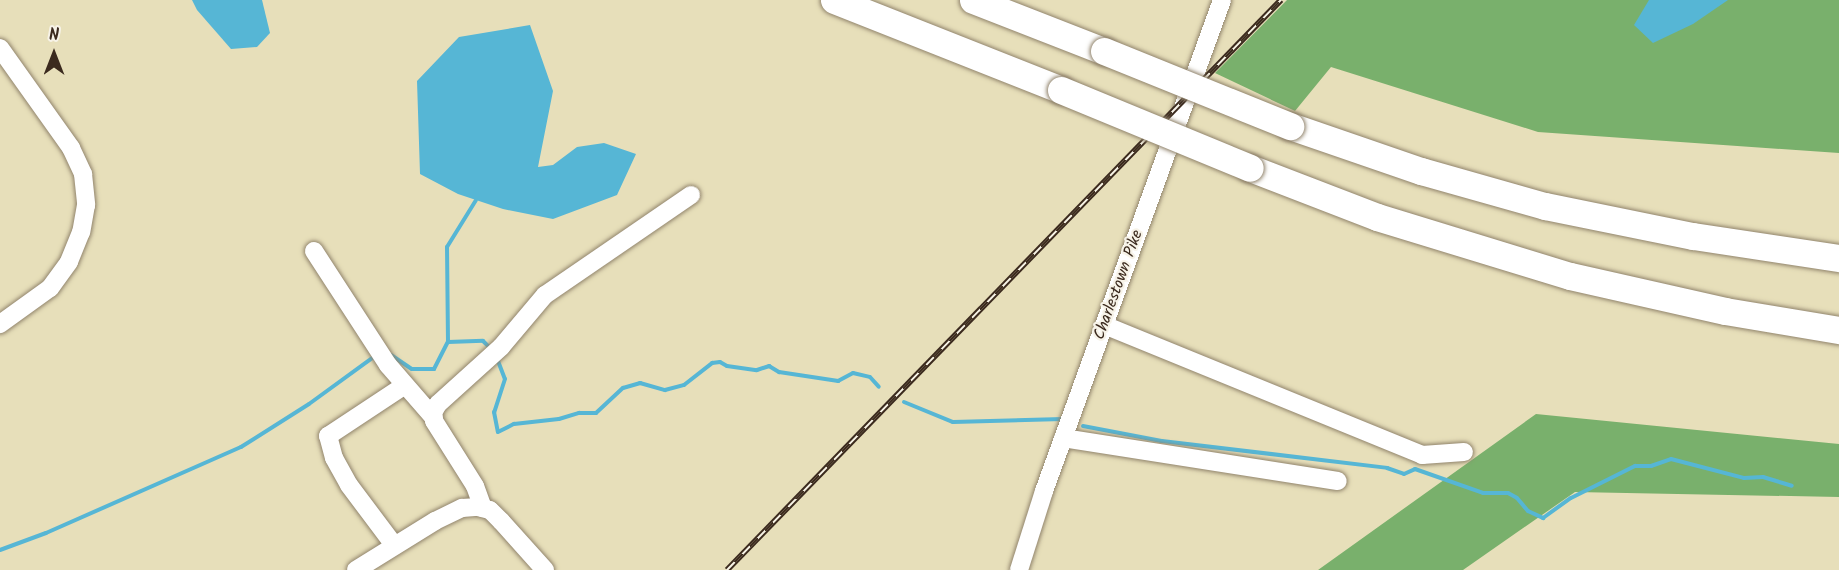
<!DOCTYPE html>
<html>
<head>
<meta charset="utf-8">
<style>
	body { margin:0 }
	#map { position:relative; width:1839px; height:570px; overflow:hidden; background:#e7dfba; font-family:Kalam,sans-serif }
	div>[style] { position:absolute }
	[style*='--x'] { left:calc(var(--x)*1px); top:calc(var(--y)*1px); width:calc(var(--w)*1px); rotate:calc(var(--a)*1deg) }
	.forest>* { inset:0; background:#79b06c }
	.water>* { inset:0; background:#56b6d5 }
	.stream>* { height:4px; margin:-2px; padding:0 2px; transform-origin:2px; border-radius:2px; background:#56b6d5 }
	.roads { filter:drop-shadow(0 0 2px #91846c) drop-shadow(0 0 2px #91846c) }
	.minor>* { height:18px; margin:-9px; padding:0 9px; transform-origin:9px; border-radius:9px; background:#fff }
	.highway>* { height:27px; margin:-13.5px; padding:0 13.5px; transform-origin:13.5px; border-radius:13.5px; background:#fff }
	.rail>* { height:6px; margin-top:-3px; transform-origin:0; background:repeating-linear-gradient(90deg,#f7f3e8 0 11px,#3b2a1e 0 22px); box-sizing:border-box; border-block:2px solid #3b2a1e }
	.bridges { filter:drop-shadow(0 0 2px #91846c) drop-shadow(0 0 2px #91846c) }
	.highway-bridge>* { height:27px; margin:-13.5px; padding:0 13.5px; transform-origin:13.5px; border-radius:13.5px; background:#fff }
	span { translate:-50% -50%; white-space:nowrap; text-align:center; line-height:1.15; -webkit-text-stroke:4.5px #f7f3e8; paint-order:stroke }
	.street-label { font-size:16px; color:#3b2a1e }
	.north { position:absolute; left:24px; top:24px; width:60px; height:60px; -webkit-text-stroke:4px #f7f3e8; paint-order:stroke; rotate:0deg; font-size:16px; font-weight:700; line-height:24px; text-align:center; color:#3b2a1e }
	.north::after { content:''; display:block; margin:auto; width:21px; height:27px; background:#3b2a1e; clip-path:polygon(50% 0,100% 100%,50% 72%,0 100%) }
</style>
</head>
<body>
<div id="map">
	<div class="forest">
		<div style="clip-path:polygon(1287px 0,1839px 0,1839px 153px,1538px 132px,1331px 67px,1295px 111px,1215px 73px)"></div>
		<div style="clip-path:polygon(1536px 414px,1839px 444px,1839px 497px,1575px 492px,1463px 570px,1318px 570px)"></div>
	</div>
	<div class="water">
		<div style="clip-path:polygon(192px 0,262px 0,270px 33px,257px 47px,231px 49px,197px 10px)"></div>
		<div style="clip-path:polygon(1649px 0,1728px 0,1693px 24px,1653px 43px,1634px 25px)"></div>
		<div style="clip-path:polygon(530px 25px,553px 91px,538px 167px,553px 165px,577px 147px,604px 143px,636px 154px,617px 195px,553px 219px,503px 209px,458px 194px,420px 174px,417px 81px,459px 37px)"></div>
	</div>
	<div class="stream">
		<div style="--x:448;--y:342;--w:95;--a:-90.6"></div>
		<div style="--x:447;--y:247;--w:55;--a:-58.3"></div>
		<div style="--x:391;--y:355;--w:25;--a:34"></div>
		<div style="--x:412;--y:369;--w:22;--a:0"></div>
		<div style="--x:434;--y:369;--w:30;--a:-63"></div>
		<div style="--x:448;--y:342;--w:35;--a:-2"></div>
		<div style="--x:483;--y:341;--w:7;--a:45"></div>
		<div style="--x:498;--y:361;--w:19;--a:69"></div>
		<div style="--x:505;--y:379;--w:35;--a:108"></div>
		<div style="--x:494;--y:412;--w:20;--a:79"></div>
		<div style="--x:498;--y:432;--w:18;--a:-27"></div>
		<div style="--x:514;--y:424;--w:45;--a:-6.3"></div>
		<div style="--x:559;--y:419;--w:21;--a:-17"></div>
		<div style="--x:579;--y:413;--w:17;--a:0"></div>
		<div style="--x:596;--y:413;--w:37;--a:-43"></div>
		<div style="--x:623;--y:388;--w:18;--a:-16"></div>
		<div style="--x:640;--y:383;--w:26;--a:16"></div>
		<div style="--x:665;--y:390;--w:20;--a:-15"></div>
		<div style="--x:684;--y:385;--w:36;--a:-38"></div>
		<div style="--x:712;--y:363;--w:8;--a:-7"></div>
		<div style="--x:720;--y:362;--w:8;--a:30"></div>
		<div style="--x:727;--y:366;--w:30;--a:8"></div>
		<div style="--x:757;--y:370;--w:13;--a:-18"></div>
		<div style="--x:769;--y:366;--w:12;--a:31"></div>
		<div style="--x:779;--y:372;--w:60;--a:8.7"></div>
		<div style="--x:838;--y:381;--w:17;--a:-28"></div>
		<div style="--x:853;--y:373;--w:17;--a:13"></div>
		<div style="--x:870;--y:377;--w:13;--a:48"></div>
		<div style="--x:904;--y:402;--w:53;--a:22.2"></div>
		<div style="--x:953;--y:422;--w:110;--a:-1.6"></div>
		<div style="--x:1083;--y:426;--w:80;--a:10.8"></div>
		<div style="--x:1162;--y:441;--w:227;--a:6.8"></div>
		<div style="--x:1387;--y:468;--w:18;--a:19"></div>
		<div style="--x:1404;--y:474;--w:12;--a:-24"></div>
		<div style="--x:1415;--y:469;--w:72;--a:19.4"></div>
		<div style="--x:1483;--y:493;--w:25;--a:0"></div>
		<div style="--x:1508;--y:493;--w:10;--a:29"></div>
		<div style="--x:1517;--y:498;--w:17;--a:50"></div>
		<div style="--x:1528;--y:511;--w:17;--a:25"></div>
		<div style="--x:1543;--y:518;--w:34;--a:-36"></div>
		<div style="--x:1571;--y:498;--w:72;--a:-26.6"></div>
		<div style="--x:1635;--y:466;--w:16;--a:0"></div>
		<div style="--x:1651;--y:466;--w:21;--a:-19"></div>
		<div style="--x:1671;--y:459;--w:75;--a:14.6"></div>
		<div style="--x:1744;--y:478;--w:19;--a:-3"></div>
		<div style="--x:1763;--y:477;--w:30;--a:17"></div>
		<div style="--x:0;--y:550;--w:49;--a:-20.3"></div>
		<div style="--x:46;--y:533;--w:213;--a:-23.8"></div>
		<div style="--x:241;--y:447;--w:80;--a:-32.3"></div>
		<div style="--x:309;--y:404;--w:78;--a:-36.1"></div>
	</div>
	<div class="roads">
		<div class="minor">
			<div style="--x:0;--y:48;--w:123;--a:54.6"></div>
			<div style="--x:71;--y:148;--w:29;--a:65"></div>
			<div style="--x:83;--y:174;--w:31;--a:84"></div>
			<div style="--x:86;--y:205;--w:27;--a:100"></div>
			<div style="--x:81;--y:232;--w:32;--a:112"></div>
			<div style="--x:69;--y:262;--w:32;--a:126"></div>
			<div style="--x:50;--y:288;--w:62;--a:144.2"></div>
			<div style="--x:314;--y:251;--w:136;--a:57"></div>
			<div style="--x:388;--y:365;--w:70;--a:49"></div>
			<div style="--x:1104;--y:325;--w:344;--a:22.2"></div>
			<div style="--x:1422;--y:455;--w:42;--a:-4.1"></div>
			<div style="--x:1063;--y:438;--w:278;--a:8.9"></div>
			<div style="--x:483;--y:508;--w:23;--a:-110"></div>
			<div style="--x:475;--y:486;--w:77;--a:-122.2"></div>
			<div style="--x:434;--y:421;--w:8;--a:-97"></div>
			<div style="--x:433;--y:413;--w:10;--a:-61"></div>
			<div style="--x:438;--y:404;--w:85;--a:-42.1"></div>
			<div style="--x:501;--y:347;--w:68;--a:-49.8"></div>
			<div style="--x:545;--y:295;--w:177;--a:-34.4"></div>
			<div style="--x:394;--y:545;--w:75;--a:-126.9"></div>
			<div style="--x:349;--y:485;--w:31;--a:-119"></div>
			<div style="--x:334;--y:458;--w:23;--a:-105"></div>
			<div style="--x:328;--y:436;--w:92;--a:-33.5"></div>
			<div style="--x:356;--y:570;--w:93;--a:-31.8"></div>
			<div style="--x:435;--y:521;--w:30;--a:-26"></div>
			<div style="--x:462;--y:508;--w:16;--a:-4"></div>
			<div style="--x:478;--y:507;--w:12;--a:14"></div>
			<div style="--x:490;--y:510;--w:16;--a:45"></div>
			<div style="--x:501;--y:521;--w:66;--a:48.1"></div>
			<div style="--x:1019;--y:570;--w:83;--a:-72.4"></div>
			<div style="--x:1044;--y:491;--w:522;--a:-70.07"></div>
		</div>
		<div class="highway">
			<div style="--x:834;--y:0;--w:244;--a:21.6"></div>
			<div style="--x:973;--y:0;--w:141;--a:21.3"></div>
			<div style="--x:1290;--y:126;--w:139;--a:19"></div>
			<div style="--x:1421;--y:171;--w:129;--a:15.8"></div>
			<div style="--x:1545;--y:206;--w:151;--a:11.5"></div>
			<div style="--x:1693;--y:236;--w:148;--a:8.6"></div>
			<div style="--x:1250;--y:168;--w:136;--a:21.1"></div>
			<div style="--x:1377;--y:217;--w:202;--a:17"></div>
			<div style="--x:1570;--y:276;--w:159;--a:12.7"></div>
			<div style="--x:1725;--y:311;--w:116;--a:9.5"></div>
		</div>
	</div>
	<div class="rail">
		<div style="--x:727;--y:570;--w:795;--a:-45.82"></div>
	</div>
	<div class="bridges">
		<div class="highway-bridge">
			<div style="--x:1104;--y:51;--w:201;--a:22"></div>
			<div style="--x:1061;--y:90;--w:204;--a:22.4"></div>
		</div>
	</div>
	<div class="street-label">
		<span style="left:1119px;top:285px;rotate:-70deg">Charlestown Pike</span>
	</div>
	<div class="north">N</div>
</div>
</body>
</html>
